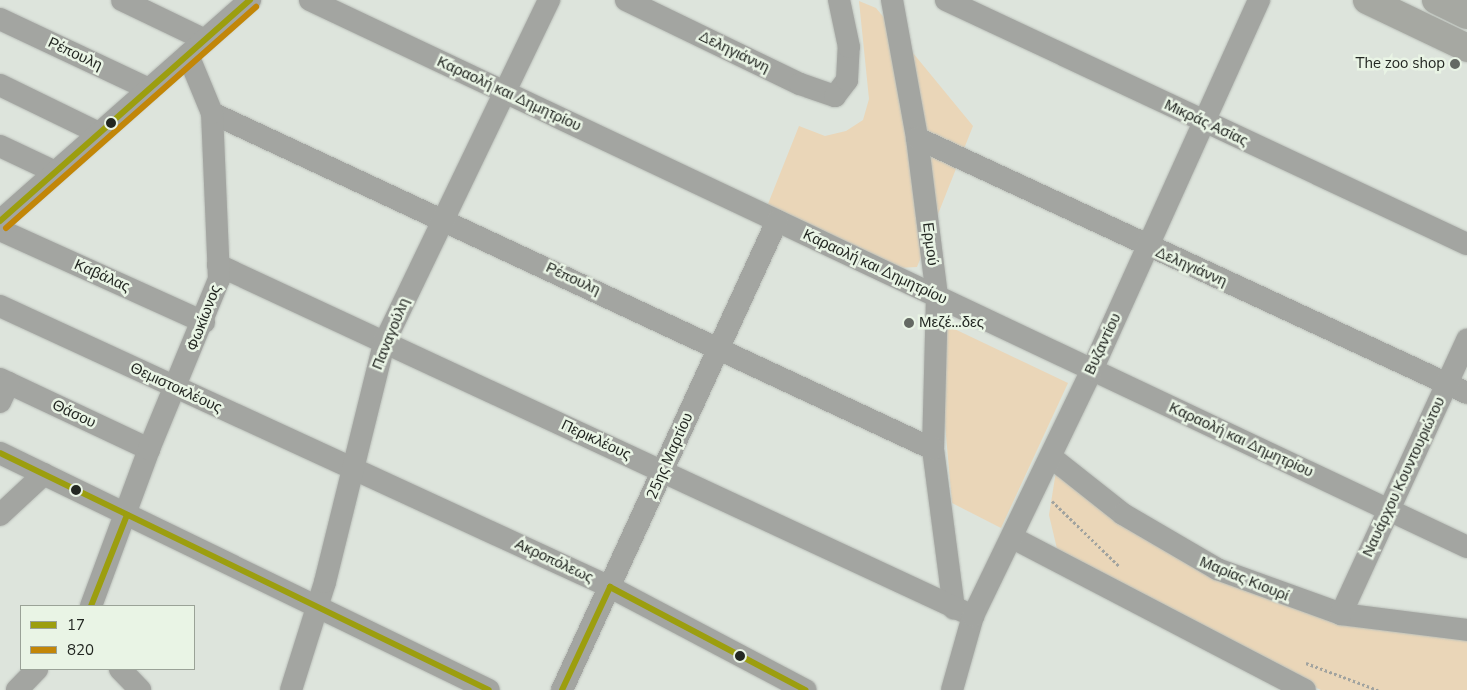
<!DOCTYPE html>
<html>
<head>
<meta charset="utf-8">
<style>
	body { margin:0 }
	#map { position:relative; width:1467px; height:690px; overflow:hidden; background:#dde4dc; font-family:"Nunito Sans",sans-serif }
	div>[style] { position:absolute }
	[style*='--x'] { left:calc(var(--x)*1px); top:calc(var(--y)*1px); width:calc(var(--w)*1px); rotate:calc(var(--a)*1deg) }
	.green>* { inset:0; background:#ead6b8 }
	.path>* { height:3px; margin-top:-1.5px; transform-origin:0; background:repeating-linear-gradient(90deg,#a1a39f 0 2.5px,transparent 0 5px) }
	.roads { filter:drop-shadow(0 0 1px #bcc1bb) drop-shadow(0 0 1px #bcc1bb) }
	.minor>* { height:22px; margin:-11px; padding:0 11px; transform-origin:11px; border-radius:11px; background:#a3a5a1 }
	.major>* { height:28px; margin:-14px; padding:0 14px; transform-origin:14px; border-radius:14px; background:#a6a8a2 }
	.bus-1>* { height:6px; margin:-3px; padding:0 3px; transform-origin:3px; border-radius:3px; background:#9c9e0f }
	.bus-2>* { height:6px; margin:-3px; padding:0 3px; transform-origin:3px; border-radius:3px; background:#c28608 }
	.dots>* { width:14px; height:14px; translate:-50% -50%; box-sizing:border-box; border:2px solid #e9f4e5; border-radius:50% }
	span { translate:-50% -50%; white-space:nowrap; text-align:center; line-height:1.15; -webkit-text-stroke:5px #e9f4e5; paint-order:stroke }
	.street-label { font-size:15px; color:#232722 }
	.poi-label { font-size:15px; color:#232722 }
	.right { translate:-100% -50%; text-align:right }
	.left { translate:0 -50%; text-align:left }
	.legend { position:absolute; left:20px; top:605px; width:175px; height:65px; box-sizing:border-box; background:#e9f4e5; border:1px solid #9aa297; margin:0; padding:6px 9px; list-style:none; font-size:15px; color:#232722 }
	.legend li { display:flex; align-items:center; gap:10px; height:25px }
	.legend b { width:25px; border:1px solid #9aa297 }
</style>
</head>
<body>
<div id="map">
	<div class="green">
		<div style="clip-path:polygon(859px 1px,876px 8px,973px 126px,917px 267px,878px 269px,764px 214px,799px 126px,825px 136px,846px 131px,863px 120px,869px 99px)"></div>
		<div style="clip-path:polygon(944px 324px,1068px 383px,1001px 528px,952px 503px,937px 334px)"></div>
		<div style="clip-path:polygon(1057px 465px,1249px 583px,1467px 634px,1467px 690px,1321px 690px,1182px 624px,1058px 553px,1049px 515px)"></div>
	</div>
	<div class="path">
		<div style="--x:1052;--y:501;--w:93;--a:44.1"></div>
		<div style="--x:1306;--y:663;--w:77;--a:20.6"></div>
	</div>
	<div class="roads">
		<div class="minor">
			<div style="--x:122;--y:0;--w:92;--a:25.7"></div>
			<div style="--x:310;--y:0;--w:1280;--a:25.3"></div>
			<div style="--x:626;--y:0;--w:193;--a:25.8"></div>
			<div style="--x:800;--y:84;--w:37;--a:19"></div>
			<div style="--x:835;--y:96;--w:20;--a:-53"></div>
			<div style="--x:847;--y:80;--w:33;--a:-87"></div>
			<div style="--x:849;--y:47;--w:48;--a:-102"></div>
			<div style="--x:892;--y:0;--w:140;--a:79.7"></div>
			<div style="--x:917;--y:138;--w:160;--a:82.8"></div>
			<div style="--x:937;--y:297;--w:152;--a:91.5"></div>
			<div style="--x:933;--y:449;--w:161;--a:82.5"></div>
			<div style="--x:946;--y:0;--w:575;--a:25.1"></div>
			<div style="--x:0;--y:19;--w:165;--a:25.2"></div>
			<div style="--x:0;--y:85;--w:110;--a:25.9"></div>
			<div style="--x:212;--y:113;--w:795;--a:24.99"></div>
			<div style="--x:917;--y:138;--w:606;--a:24.87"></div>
			<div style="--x:0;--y:146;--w:61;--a:25.3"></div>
			<div style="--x:0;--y:221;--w:334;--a:-41.5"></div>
			<div style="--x:0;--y:230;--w:224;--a:24.3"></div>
			<div style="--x:218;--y:265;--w:833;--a:24.93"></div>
			<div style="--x:0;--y:306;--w:672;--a:24.73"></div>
			<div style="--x:610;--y:587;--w:221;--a:27.8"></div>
			<div style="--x:0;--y:379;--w:165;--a:25.2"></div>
			<div style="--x:0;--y:402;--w:21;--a:-65"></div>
			<div style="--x:0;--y:453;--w:543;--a:25.86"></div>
			<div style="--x:1051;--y:457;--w:92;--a:38.4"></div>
			<div style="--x:1123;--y:514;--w:109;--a:30.3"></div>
			<div style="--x:1217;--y:569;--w:132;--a:19.9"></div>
			<div style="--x:1341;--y:614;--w:127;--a:7.2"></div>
			<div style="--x:0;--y:515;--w:60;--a:-43"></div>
			<div style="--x:1013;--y:538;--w:329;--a:27.5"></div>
			<div style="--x:91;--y:606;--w:167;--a:-69.7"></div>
			<div style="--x:149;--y:449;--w:184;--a:-67.6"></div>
			<div style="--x:219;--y:279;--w:166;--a:-92.4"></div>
			<div style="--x:212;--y:113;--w:63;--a:-112.5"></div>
			<div style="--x:1341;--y:614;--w:302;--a:-65.3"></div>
			<div style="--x:120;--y:669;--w:29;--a:46"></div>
			<div style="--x:17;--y:690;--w:29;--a:-46"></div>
			<div style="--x:291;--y:690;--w:113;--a:-72.5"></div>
			<div style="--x:325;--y:582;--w:246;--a:-76.1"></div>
			<div style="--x:384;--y:343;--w:381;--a:-64.3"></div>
			<div style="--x:562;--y:690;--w:516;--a:-65.37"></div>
			<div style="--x:952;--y:690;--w:77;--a:-74.2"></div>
			<div style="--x:973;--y:616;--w:273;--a:-64.2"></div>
			<div style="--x:1092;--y:370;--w:406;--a:-65.7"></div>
		</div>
		<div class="major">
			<div style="--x:1367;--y:0;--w:111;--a:25.6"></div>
			<div style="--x:1436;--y:0;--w:34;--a:26"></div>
		</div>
	</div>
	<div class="bus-1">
		<div style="--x:0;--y:221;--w:334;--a:-41.5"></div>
		<div style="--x:0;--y:453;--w:543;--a:25.86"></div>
		<div style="--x:91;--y:606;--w:98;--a:-68.4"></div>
		<div style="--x:562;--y:690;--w:114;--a:-65"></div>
		<div style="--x:610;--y:587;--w:221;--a:27.8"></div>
	</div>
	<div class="bus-2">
		<div style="--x:6;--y:228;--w:334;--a:-41.5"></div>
	</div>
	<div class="dots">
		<div style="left:1455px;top:64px;background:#646963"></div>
		<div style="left:111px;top:123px;background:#232722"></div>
		<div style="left:909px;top:323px;background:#646963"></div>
		<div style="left:76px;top:490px;background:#232722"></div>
		<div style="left:740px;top:656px;background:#232722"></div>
	</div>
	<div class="street-label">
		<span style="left:734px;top:52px;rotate:26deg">Δεληγιάννη</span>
		<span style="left:75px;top:54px;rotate:25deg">Ρέπουλη</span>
		<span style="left:509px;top:94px;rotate:25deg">Καραολή και Δημητρίου</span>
		<span style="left:1206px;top:123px;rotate:25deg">Μικράς Ασίας</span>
		<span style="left:930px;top:244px;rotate:83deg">Ερμού</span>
		<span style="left:875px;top:267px;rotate:25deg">Καραολή και Δημητρίου</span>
		<span style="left:1191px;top:267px;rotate:24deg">Δεληγιάννη</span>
		<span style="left:102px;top:276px;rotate:24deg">Καβάλας</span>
		<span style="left:573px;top:279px;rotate:25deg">Ρέπουλη</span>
		<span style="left:204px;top:318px;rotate:-69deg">Φωκίωνος</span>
		<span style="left:391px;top:334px;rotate:-68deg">Παναγούλη</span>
		<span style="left:1103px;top:344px;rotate:-65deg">Βυζαντίου</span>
		<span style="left:176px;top:388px;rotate:25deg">Θεμιστοκλέους</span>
		<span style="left:74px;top:414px;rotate:25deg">Θάσου</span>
		<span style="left:596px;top:440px;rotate:25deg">Περικλέους</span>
		<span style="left:1241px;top:440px;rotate:25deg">Καραολή και Δημητρίου</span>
		<span style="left:670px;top:456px;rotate:-66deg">25ης Μαρτίου</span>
		<span style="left:1404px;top:477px;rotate:-65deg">Ναυάρχου Κουντουριώτου</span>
		<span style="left:554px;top:561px;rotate:25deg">Ακροπόλεως</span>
		<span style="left:1244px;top:579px;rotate:22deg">Μαρίας Κιουρί</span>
	</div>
	<div class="poi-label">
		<span class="right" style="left:1445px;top:64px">The zoo shop</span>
		<span class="left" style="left:919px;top:323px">Μεζέ...δες</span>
	</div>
	<ul class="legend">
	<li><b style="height:6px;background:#9c9e0f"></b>17</li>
	<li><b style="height:6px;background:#c28608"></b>820</li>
	</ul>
</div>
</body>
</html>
